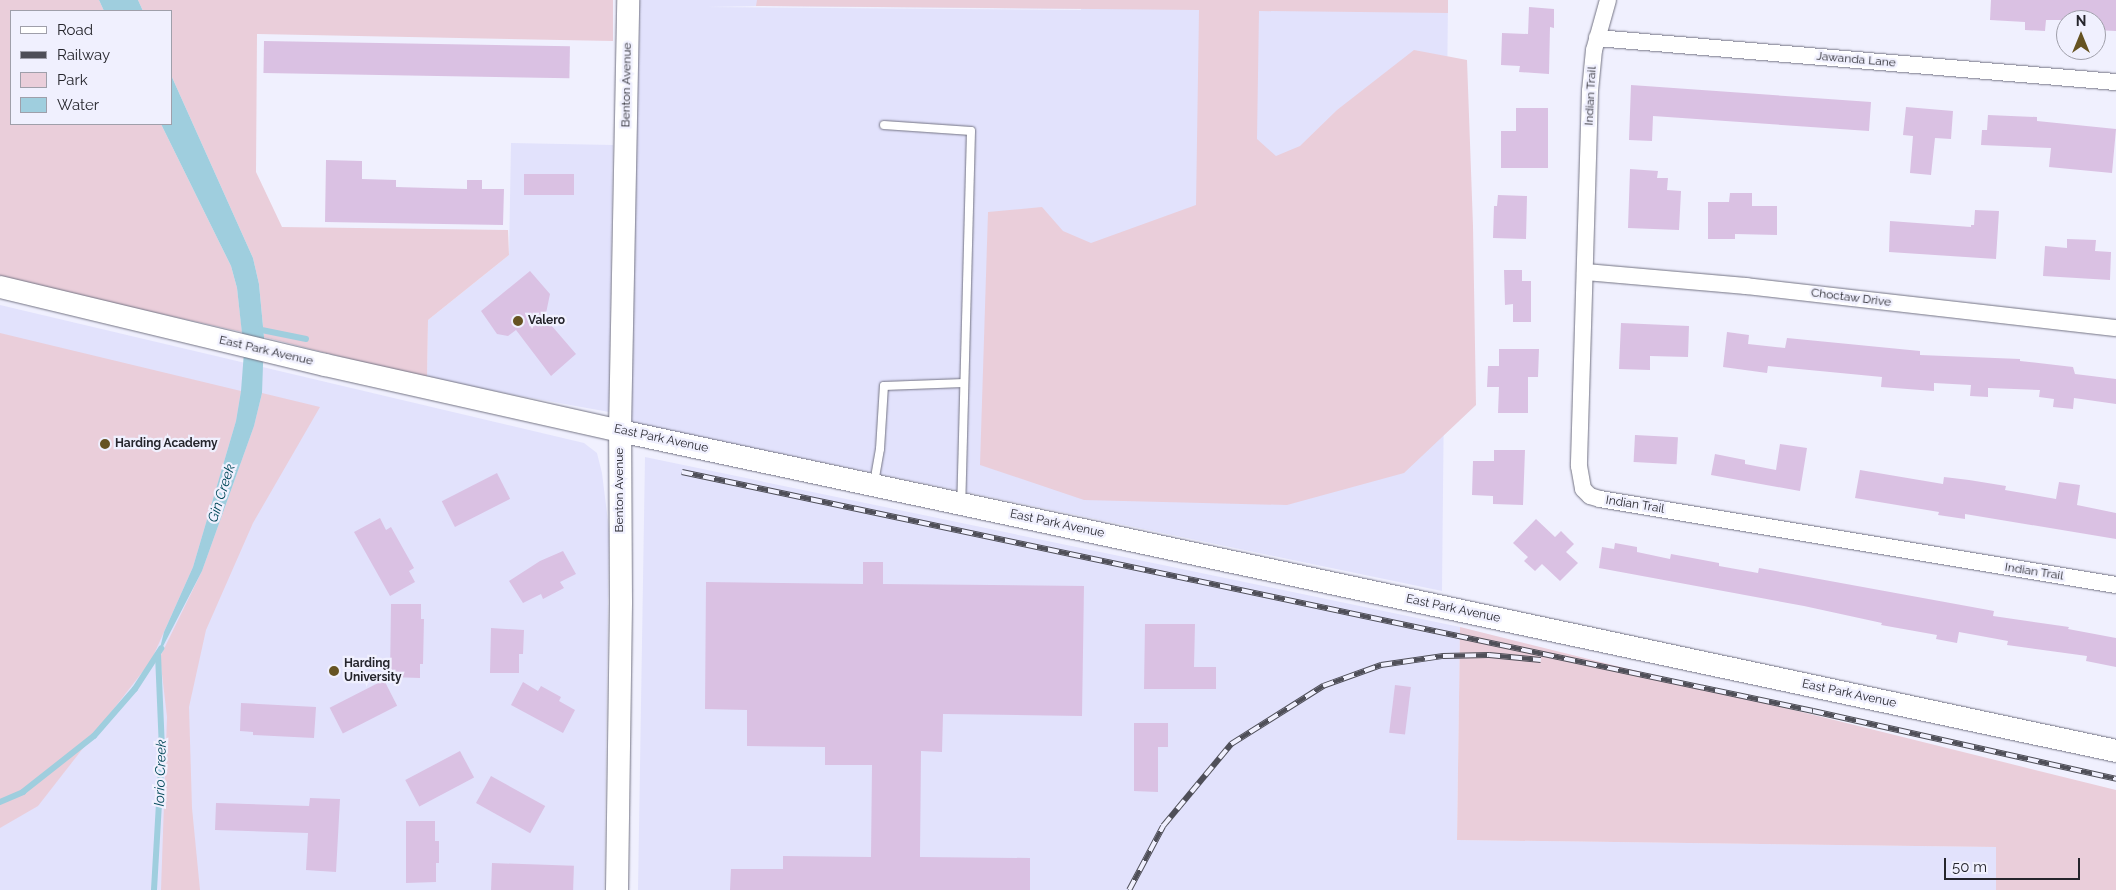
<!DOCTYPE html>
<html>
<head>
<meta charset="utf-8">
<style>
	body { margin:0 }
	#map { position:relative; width:2116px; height:890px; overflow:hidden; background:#f0f0fe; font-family:Raleway,sans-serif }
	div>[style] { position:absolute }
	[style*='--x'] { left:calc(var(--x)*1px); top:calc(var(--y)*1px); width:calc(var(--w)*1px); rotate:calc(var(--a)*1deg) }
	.built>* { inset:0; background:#e2e2fc }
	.green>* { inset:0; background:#eaceda }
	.water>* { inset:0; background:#9fcede }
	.stream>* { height:5.5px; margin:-2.75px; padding:0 2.75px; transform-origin:2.75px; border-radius:2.75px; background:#9fcede }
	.building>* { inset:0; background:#dac1e3; transform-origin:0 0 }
	.roads { filter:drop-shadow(0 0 1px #737383) drop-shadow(0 0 1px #737383) }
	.lane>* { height:8px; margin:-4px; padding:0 4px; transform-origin:4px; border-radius:4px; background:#fff }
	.street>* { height:16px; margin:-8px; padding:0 8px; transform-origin:8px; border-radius:8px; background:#fff }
	.secondary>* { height:22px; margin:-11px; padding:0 11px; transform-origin:11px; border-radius:11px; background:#fff }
	.rail>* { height:5.5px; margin-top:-2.75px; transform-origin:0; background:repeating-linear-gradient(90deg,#f0f0fe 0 11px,#4f4f58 0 22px); box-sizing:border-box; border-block:1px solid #4f4f58 }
	.dots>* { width:14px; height:14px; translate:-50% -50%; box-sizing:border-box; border:2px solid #f0f0fe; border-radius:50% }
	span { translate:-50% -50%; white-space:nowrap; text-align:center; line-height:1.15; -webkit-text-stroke:4.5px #f0f0fe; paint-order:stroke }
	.street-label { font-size:12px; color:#25252c }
	.poi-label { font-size:12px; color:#25252c; font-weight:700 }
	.left { translate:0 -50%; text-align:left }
	.water-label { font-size:14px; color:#03495a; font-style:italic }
	.legend { position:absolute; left:10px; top:10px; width:162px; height:115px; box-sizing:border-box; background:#f0f0fe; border:1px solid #9f9faa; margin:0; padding:6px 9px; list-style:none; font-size:15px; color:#25252c }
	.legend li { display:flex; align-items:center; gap:10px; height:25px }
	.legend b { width:25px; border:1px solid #9f9faa }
	.north { position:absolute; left:2056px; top:10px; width:50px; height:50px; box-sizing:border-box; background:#f0f0fe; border:1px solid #9f9faa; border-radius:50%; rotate:0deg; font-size:14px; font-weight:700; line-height:20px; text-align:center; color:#25252c }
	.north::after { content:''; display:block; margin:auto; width:18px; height:22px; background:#665322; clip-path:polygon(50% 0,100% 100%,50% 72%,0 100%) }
	.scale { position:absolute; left:1944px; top:858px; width:136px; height:22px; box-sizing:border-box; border:2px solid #25252c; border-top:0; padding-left:6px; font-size:15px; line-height:18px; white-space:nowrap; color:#25252c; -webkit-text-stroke:4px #f0f0fe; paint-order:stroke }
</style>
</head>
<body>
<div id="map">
	<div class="built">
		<div style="clip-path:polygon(evenodd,630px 0,1448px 0,1442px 591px,628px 422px,630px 0,756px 6px,1081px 9px,1081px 10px,707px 7px,756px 6px)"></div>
		<div style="clip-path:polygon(511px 143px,613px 145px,609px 412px,427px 379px,428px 320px,509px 255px)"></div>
		<div style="clip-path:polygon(0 305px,584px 443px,597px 453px,602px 473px,609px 529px,604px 890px,0 890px)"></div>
		<div style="clip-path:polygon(645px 457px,1460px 627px,1457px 840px,1996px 847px,1996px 890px,638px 890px)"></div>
	</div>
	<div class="green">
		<div style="clip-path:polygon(0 0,99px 0,104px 11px,11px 11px,11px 124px,161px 124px,231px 266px,237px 288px,242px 332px,0 278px)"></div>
		<div style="clip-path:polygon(138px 0,613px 0,613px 41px,257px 34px,256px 172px,282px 227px,508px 230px,509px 255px,428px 320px,427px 379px,264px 337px,259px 284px,253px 258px,171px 75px,171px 11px,143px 11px)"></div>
		<div style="clip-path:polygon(757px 0,1448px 0,1448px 13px,1259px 11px,1257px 139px,1276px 156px,1300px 146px,1337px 110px,1414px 50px,1467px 60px,1473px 226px,1476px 405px,1404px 473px,1287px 505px,1084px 500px,980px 465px,988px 212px,1042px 207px,1063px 231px,1091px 243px,1196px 205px,1199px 10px,756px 6px)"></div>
		<div style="clip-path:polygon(0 333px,241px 391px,236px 421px,193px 567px,151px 661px,38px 806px,0 828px)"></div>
		<div style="clip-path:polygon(262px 393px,320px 407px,253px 523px,206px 630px,189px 707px,192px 808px,200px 890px,161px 890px,167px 717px,160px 657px,202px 571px,254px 426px)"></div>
		<div style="clip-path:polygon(1460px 627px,2116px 790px,2116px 890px,1996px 890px,1996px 847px,1457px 840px)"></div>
	</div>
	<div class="water">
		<div style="clip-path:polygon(99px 0,138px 0,143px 11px,104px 11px)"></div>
		<div style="clip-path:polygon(171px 75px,253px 258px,259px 284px,264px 337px,262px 393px,254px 426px,202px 571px,158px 656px,164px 632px,193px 567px,236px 421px,241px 391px,244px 352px,237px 288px,231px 266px,161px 124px,171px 124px)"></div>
	</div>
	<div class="stream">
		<div style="--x:257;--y:329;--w:50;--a:11.5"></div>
		<div style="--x:0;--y:802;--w:25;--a:-23"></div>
		<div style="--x:23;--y:792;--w:90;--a:-38.3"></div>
		<div style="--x:94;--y:736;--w:62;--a:-48.9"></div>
		<div style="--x:135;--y:689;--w:48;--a:-57"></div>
		<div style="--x:154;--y:890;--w:140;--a:-86.7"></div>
		<div style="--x:162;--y:750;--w:94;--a:-92.4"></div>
	</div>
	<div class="building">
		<div style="clip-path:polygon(1991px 0,2116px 0,2116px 31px,2096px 30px,2096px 20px,2046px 20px,2045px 31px,2025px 30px,2025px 22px,1990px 20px)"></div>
		<div style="clip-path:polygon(1529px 7px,1554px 9px,1554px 28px,1550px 27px,1549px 74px,1519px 72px,1520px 66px,1501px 65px,1502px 33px,1528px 34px)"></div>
		<div style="left:264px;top:41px;width:306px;height:32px;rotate:1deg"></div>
		<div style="clip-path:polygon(1631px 85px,1871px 102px,1869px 131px,1653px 116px,1652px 141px,1629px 140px)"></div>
		<div style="clip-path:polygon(1906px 107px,1953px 111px,1951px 139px,1935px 138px,1931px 175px,1910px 173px,1913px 136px,1903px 135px)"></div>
		<div style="clip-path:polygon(1516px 108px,1548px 108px,1548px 168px,1501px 168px,1501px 131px,1516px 131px)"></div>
		<div style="clip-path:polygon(1988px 115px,2037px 117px,2037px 121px,2116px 129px,2112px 173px,2049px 167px,2051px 148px,1981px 145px,1982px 130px,1987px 130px)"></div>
		<div style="clip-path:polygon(326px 160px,362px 161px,362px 179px,396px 180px,396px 187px,467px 189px,467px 180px,482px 180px,482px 189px,504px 189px,503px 225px,325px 222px)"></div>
		<div style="clip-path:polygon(1630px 169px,1658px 171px,1657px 178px,1668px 178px,1667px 190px,1681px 191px,1679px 230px,1628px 228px)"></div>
		<div style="left:574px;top:174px;width:21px;height:50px;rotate:90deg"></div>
		<div style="clip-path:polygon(1730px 193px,1752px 193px,1752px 206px,1777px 206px,1777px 235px,1735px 234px,1735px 239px,1708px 239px,1708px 202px,1729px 202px)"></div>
		<div style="clip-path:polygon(1498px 195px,1527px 196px,1526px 239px,1493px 238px,1494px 206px,1497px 206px)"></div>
		<div style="clip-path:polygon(1975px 210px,1999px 211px,1996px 259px,1889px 252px,1890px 221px,1971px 227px,1971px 225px,1974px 225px)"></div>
		<div style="clip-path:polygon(2067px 239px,2096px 240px,2095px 251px,2111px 252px,2110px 280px,2043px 276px,2045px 246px,2067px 248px)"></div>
		<div style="clip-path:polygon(1504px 270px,1522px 270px,1522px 281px,1531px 281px,1531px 322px,1513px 322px,1513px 304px,1505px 305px)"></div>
		<div style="clip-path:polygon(530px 271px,550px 294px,545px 318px,576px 354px,551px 376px,516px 330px,508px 336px,497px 334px,481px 311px)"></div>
		<div style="clip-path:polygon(1621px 323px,1689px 326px,1688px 357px,1650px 356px,1650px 370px,1619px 369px)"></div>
		<div style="clip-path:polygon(1727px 332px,1749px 335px,1748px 344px,1785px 348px,1787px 338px,1920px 351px,1920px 355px,2020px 359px,2020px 361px,2073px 367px,2075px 374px,2116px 379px,2116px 404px,2074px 398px,2073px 409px,2053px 407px,2054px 399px,2039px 397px,2040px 390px,1988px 388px,1988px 397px,1970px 396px,1971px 385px,1934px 383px,1934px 391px,1881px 387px,1882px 377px,1768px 366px,1767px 373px,1723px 367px)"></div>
		<div style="clip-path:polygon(1499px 349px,1539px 349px,1538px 377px,1528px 377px,1528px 413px,1498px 413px,1499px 387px,1487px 387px,1488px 366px,1499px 366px)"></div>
		<div style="left:1635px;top:435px;width:43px;height:27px;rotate:3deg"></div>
		<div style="clip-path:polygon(1780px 444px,1807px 448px,1800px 491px,1711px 475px,1715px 454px,1745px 460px,1745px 464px,1776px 470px)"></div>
		<div style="clip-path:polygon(1494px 450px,1525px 450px,1523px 505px,1493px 504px,1493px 496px,1472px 495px,1473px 461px,1494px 461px)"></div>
		<div style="clip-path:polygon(1860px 470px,1943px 484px,1944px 477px,1969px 480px,2006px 486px,2005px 490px,2056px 499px,2059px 482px,2080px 485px,2077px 505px,2116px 513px,2116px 539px,1965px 514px,1965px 519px,1938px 515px,1939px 512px,1855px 498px)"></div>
		<div style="left:497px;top:473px;width:29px;height:62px;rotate:63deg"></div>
		<div style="clip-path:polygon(380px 518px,386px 530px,391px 527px,414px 568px,409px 571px,415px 582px,390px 596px,354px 532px)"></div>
		<div style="clip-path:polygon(1536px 519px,1555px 537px,1561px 531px,1574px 544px,1566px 552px,1578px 563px,1560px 581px,1542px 564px,1535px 571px,1524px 561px,1528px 557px,1513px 543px)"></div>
		<div style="clip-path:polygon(1615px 543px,1637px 547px,1637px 552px,1670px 559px,1671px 554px,1719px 563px,1719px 566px,1758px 573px,1759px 568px,1994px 611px,1993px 616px,2069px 627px,2068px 629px,2116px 638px,2116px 667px,2086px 661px,2087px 656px,2007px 645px,2008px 641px,1959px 632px,1957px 643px,1936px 639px,1937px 635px,1881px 625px,1882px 623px,1804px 606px,1599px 568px,1602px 547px,1614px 549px)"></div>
		<div style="clip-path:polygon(563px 551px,576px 574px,560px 582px,564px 588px,543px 599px,541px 594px,523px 603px,509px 581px,540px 561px)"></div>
		<div style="clip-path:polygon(863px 562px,883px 562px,883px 584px,1084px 586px,1082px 716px,943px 714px,942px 752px,921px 751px,920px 857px,1030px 858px,1030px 890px,730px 890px,731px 869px,783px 869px,783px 856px,871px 857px,872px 765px,825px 765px,825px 747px,747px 746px,747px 710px,705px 709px,706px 582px,863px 584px)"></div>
		<div style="clip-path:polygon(391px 604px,421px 604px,421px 619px,424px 619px,423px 664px,420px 664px,420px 678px,390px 677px)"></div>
		<div style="clip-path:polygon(1145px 624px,1195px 624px,1194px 667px,1216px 667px,1216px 689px,1144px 689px)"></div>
		<div style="clip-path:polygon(491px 628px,524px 630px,523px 654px,519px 654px,519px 673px,490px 673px)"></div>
		<div style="left:384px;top:680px;width:29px;height:61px;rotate:63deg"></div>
		<div style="clip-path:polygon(523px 682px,538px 691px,541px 686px,561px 697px,559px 701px,575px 710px,563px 733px,511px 705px)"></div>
		<div style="left:1395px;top:685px;width:16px;height:48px;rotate:7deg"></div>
		<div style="clip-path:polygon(241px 703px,316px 707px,314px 738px,253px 735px,253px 732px,240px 731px)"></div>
		<div style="clip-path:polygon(1134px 723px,1168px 723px,1168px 747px,1158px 747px,1158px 792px,1134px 791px)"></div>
		<div style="left:460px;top:751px;width:30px;height:62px;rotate:62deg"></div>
		<div style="left:491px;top:776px;width:62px;height:31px;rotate:29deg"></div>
		<div style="clip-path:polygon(310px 798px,340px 799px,336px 872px,306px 870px,308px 833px,215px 830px,216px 803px,309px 806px)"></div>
		<div style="clip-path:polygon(406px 821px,435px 821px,435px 841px,439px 841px,439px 863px,436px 863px,436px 882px,406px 883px)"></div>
		<div style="left:492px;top:863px;width:82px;height:27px;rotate:2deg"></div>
	</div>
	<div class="roads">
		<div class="lane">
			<div style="--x:884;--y:125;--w:87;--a:3.9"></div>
			<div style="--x:971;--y:131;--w:370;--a:91.5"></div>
			<div style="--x:874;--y:483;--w:35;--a:-80"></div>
			<div style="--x:880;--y:449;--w:63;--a:-86.4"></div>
			<div style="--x:884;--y:386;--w:80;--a:-2.1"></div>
		</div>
		<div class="street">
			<div style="--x:1608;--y:0;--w:52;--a:105.6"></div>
			<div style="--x:1594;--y:50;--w:41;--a:95.6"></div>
			<div style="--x:1590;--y:91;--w:375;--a:91.7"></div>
			<div style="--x:1579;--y:466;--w:23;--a:80"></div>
			<div style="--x:1583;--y:489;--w:10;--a:45"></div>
			<div style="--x:1590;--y:496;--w:10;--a:17"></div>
			<div style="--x:1600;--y:499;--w:523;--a:9.46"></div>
			<div style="--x:1597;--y:38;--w:521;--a:4.85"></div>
			<div style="--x:1585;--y:272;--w:162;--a:5"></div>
			<div style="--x:1746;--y:286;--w:372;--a:6.5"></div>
		</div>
		<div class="secondary">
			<div style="--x:0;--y:287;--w:334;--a:13.5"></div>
			<div style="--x:325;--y:365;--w:302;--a:12.6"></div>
			<div style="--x:620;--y:431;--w:1530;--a:12.07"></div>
			<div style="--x:617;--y:890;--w:288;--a:-89.2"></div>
			<div style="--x:621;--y:602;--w:171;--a:-90.3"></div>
			<div style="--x:620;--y:431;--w:431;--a:-88.9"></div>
		</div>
	</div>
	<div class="rail">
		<div style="--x:682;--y:472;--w:1156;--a:11.93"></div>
		<div style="--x:1813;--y:711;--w:311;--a:12.6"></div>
		<div style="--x:1129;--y:890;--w:72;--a:-62"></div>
		<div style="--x:1163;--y:826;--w:107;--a:-50.3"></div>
		<div style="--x:1231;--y:744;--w:109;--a:-32.2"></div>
		<div style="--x:1323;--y:686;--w:62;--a:-19.9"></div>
		<div style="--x:1381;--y:665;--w:63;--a:-8.3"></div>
		<div style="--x:1443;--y:656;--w:46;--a:-1.2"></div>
		<div style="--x:1489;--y:655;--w:52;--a:5.5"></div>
	</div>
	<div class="dots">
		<div style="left:518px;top:321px;background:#665322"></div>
		<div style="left:105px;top:444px;background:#665322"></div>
		<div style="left:334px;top:671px;background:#665322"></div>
	</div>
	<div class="street-label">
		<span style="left:1856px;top:60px;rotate:5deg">Jawanda Lane</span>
		<span style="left:627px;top:85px;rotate:-89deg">Benton Avenue</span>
		<span style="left:1591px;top:96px;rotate:-87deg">Indian Trail</span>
		<span style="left:1851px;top:298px;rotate:7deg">Choctaw Drive</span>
		<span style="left:266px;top:351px;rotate:13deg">East Park Avenue</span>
		<span style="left:661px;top:439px;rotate:12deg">East Park Avenue</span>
		<span style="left:620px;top:490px;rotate:-90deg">Benton Avenue</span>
		<span style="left:1635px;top:505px;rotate:9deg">Indian Trail</span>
		<span style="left:1057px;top:524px;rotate:12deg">East Park Avenue</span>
		<span style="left:2034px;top:572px;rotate:9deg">Indian Trail</span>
		<span style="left:1453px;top:609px;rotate:12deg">East Park Avenue</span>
		<span style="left:1849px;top:694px;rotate:12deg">East Park Avenue</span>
	</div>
	<div class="poi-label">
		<span class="left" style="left:528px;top:321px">Valero</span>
		<span class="left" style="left:115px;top:444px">Harding Academy</span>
		<span class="left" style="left:344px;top:671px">Harding<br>University</span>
	</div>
	<div class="water-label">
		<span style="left:221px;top:493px;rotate:-72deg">Gin Creek</span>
		<span style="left:160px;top:773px;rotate:-88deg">Iorio Creek</span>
	</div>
	<ul class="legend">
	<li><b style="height:6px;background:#fff"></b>Road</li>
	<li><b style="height:6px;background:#4f4f58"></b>Railway</li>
	<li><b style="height:14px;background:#eaceda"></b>Park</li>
	<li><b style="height:14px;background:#9fcede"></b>Water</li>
	</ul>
	<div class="north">N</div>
	<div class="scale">50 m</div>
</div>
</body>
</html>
